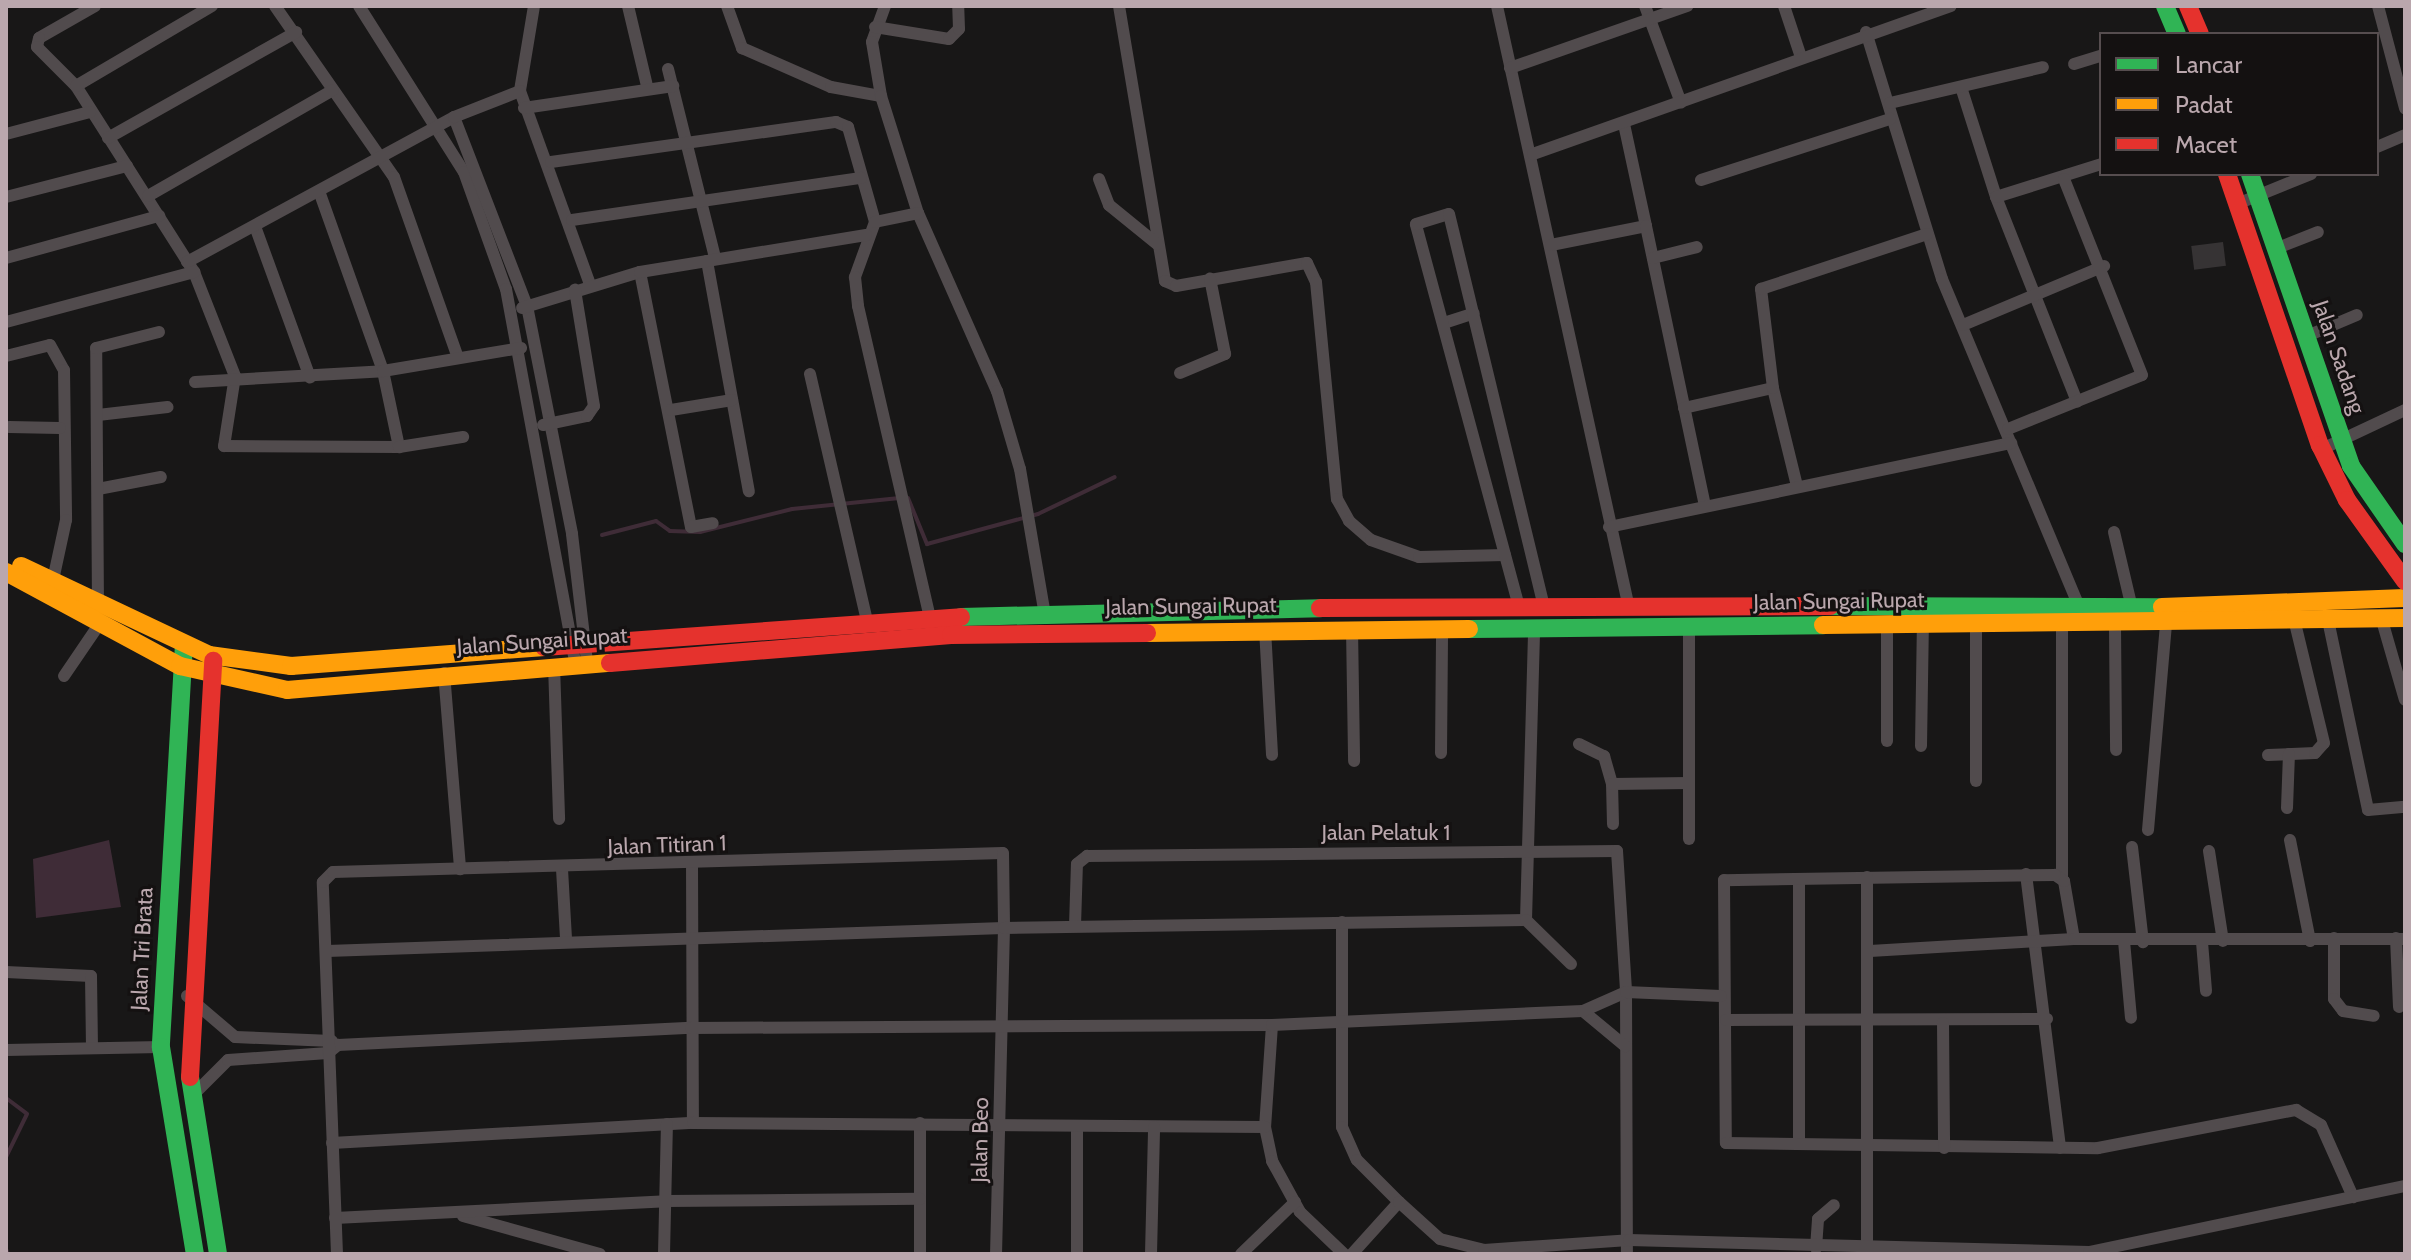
<!DOCTYPE html>
<html>
<head>
<meta charset="utf-8">
<style>
	body { margin:0 }
	#map { position:relative; width:2411px; height:1260px; overflow:hidden; background:#181717; font-family:Cabin,sans-serif }
	div>[style] { position:absolute }
	[style*='--x'] { left:calc(var(--x)*1px); top:calc(var(--y)*1px); width:calc(var(--w)*1px); rotate:calc(var(--a)*1deg) }
	.water>* { inset:0; background:#3f2c37 }
	.stream>* { height:4px; margin:-2px; padding:0 2px; transform-origin:2px; border-radius:2px; background:#3f2c37 }
	.building>* { inset:0; background:#363334; transform-origin:0 0 }
	.street>* { height:12px; margin:-6px; padding:0 6px; transform-origin:6px; border-radius:6px; background:#514b4d }
	.fast>* { height:18px; margin:-9px; padding:0 9px; transform-origin:9px; border-radius:9px; background:#30b455 }
	.slow>* { height:18px; margin:-9px; padding:0 9px; transform-origin:9px; border-radius:9px; background:#ff9f0a }
	.jam>* { height:18px; margin:-9px; padding:0 9px; transform-origin:9px; border-radius:9px; background:#e5322d }
	span { translate:-50% -50%; white-space:nowrap; text-align:center; line-height:1.15; -webkit-text-stroke:6px #141111; paint-order:stroke }
	.street-label { font-size:22px; color:#baa7ad }
	.frame { position:absolute; inset:0; border:8px solid #baa7ad; pointer-events:none }
	.legend { position:absolute; left:2099px; top:32px; width:280px; height:144px; box-sizing:border-box; background:#141111; border:2px solid #564d4f; margin:0; padding:10px 14px; list-style:none; font-size:24px; color:#baa7ad }
	.legend li { display:flex; align-items:center; gap:16px; height:40px }
	.legend b { width:40px; border:2px solid #564d4f }
</style>
</head>
<body>
<div id="map">
	<div class="water">
		<div style="clip-path:polygon(109px 840px,121px 907px,36px 918px,33px 859px)"></div>
	</div>
	<div class="stream">
		<div style="--x:908;--y:498;--w:50;--a:67.6"></div>
		<div style="--x:927;--y:544;--w:115;--a:-15.1"></div>
		<div style="--x:1038;--y:514;--w:85;--a:-25.7"></div>
		<div style="--x:602;--y:535;--w:56;--a:-14.5"></div>
		<div style="--x:656;--y:521;--w:17;--a:36"></div>
		<div style="--x:670;--y:531;--w:30;--a:2"></div>
		<div style="--x:700;--y:532;--w:95;--a:-14"></div>
		<div style="--x:792;--y:509;--w:108;--a:-5.9"></div>
		<div style="--x:6;--y:1098;--w:26;--a:37"></div>
		<div style="--x:27;--y:1114;--w:48;--a:116"></div>
		<div style="--x:6;--y:1249;--w:5;--a:68"></div>
	</div>
	<div class="building">
		<div style="left:2223px;top:242px;width:24px;height:32px;rotate:83deg"></div>
	</div>
	<div class="street">
		<div style="--x:95;--y:6;--w:64;--a:150.3"></div>
		<div style="--x:39;--y:38;--w:9;--a:103"></div>
		<div style="--x:37;--y:47;--w:55;--a:45"></div>
		<div style="--x:76;--y:86;--w:220;--a:57.6"></div>
		<div style="--x:194;--y:272;--w:112;--a:68.5"></div>
		<div style="--x:235;--y:376;--w:71;--a:98.9"></div>
		<div style="--x:224;--y:446;--w:175;--a:0.3"></div>
		<div style="--x:275;--y:6;--w:208;--a:55.2"></div>
		<div style="--x:394;--y:177;--w:189;--a:70.5"></div>
		<div style="--x:359;--y:6;--w:196;--a:57.7"></div>
		<div style="--x:464;--y:172;--w:124;--a:70.3"></div>
		<div style="--x:506;--y:289;--w:380;--a:79.5"></div>
		<div style="--x:534;--y:6;--w:86;--a:99.4"></div>
		<div style="--x:520;--y:91;--w:205;--a:70.1"></div>
		<div style="--x:628;--y:6;--w:82;--a:76.6"></div>
		<div style="--x:727;--y:6;--w:45;--a:70.3"></div>
		<div style="--x:742;--y:48;--w:97;--a:23.7"></div>
		<div style="--x:831;--y:87;--w:51;--a:10.2"></div>
		<div style="--x:885;--y:6;--w:38;--a:110"></div>
		<div style="--x:872;--y:42;--w:55;--a:80.5"></div>
		<div style="--x:881;--y:96;--w:123;--a:72.5"></div>
		<div style="--x:918;--y:213;--w:195;--a:66.1"></div>
		<div style="--x:997;--y:391;--w:81;--a:73.6"></div>
		<div style="--x:1020;--y:469;--w:148;--a:80.3"></div>
		<div style="--x:1119;--y:6;--w:279;--a:80.5"></div>
		<div style="--x:1165;--y:281;--w:12;--a:24"></div>
		<div style="--x:1176;--y:286;--w:133;--a:-10"></div>
		<div style="--x:1307;--y:263;--w:21;--a:65"></div>
		<div style="--x:1316;--y:282;--w:218;--a:84.5"></div>
		<div style="--x:1337;--y:499;--w:25;--a:61"></div>
		<div style="--x:1349;--y:521;--w:29;--a:41"></div>
		<div style="--x:1371;--y:540;--w:51;--a:19.5"></div>
		<div style="--x:1419;--y:557;--w:86;--a:-1.3"></div>
		<div style="--x:1497;--y:6;--w:616;--a:77.63"></div>
		<div style="--x:1645;--y:6;--w:103;--a:69.6"></div>
		<div style="--x:1784;--y:6;--w:54;--a:71.6"></div>
		<div style="--x:2378;--y:6;--w:106;--a:75.2"></div>
		<div style="--x:875;--y:27;--w:75;--a:9.2"></div>
		<div style="--x:949;--y:39;--w:14;--a:-45"></div>
		<div style="--x:959;--y:29;--w:23;--a:-92"></div>
		<div style="--x:1866;--y:32;--w:258;--a:72.9"></div>
		<div style="--x:1942;--y:279;--w:361;--a:67.3"></div>
		<div style="--x:2074;--y:64;--w:28;--a:-17"></div>
		<div style="--x:1510;--y:68;--w:188;--a:-19.3"></div>
		<div style="--x:668;--y:69;--w:195;--a:76"></div>
		<div style="--x:76;--y:86;--w:158;--a:-30.5"></div>
		<div style="--x:1961;--y:87;--w:115;--a:72.3"></div>
		<div style="--x:1996;--y:197;--w:220;--a:68.4"></div>
		<div style="--x:1890;--y:103;--w:157;--a:-13.2"></div>
		<div style="--x:524;--y:108;--w:151;--a:-8.4"></div>
		<div style="--x:454;--y:117;--w:203;--a:68.9"></div>
		<div style="--x:527;--y:306;--w:232;--a:78.8"></div>
		<div style="--x:572;--y:534;--w:129;--a:83.3"></div>
		<div style="--x:1624;--y:124;--w:104;--a:77.8"></div>
		<div style="--x:6;--y:134;--w:87;--a:-14.7"></div>
		<div style="--x:108;--y:138;--w:216;--a:-29.4"></div>
		<div style="--x:2377;--y:147;--w:30;--a:-23"></div>
		<div style="--x:1533;--y:154;--w:443;--a:-19.5"></div>
		<div style="--x:551;--y:162;--w:288;--a:-8"></div>
		<div style="--x:836;--y:122;--w:13;--a:23"></div>
		<div style="--x:848;--y:127;--w:99;--a:74.1"></div>
		<div style="--x:875;--y:222;--w:59;--a:110"></div>
		<div style="--x:855;--y:277;--w:29;--a:84"></div>
		<div style="--x:858;--y:306;--w:320;--a:77"></div>
		<div style="--x:1099;--y:179;--w:28;--a:69"></div>
		<div style="--x:1109;--y:205;--w:62;--a:39.1"></div>
		<div style="--x:1701;--y:180;--w:199;--a:-17.9"></div>
		<div style="--x:319;--y:191;--w:191;--a:70.4"></div>
		<div style="--x:383;--y:371;--w:78;--a:78.1"></div>
		<div style="--x:399;--y:447;--w:65;--a:-8.9"></div>
		<div style="--x:148;--y:196;--w:213;--a:-29.8"></div>
		<div style="--x:6;--y:197;--w:125;--a:-14.4"></div>
		<div style="--x:1996;--y:197;--w:110;--a:-17.4"></div>
		<div style="--x:2237;--y:204;--w:80;--a:-22.1"></div>
		<div style="--x:572;--y:220;--w:292;--a:-8.3"></div>
		<div style="--x:875;--y:222;--w:44;--a:-11.8"></div>
		<div style="--x:256;--y:229;--w:158;--a:70"></div>
		<div style="--x:1551;--y:245;--w:97;--a:-11.3"></div>
		<div style="--x:1646;--y:226;--w:286;--a:78.1"></div>
		<div style="--x:2275;--y:249;--w:46;--a:-21.6"></div>
		<div style="--x:6;--y:258;--w:159;--a:-15.4"></div>
		<div style="--x:1653;--y:258;--w:45;--a:-14"></div>
		<div style="--x:707;--y:261;--w:234;--a:79.7"></div>
		<div style="--x:187;--y:262;--w:304;--a:-28.5"></div>
		<div style="--x:454;--y:117;--w:71;--a:-21.5"></div>
		<div style="--x:640;--y:272;--w:260;--a:78.7"></div>
		<div style="--x:691;--y:527;--w:22;--a:-10"></div>
		<div style="--x:522;--y:308;--w:123;--a:-17"></div>
		<div style="--x:640;--y:272;--w:229;--a:-9.3"></div>
		<div style="--x:6;--y:322;--w:195;--a:-14.9"></div>
		<div style="--x:1447;--y:322;--w:28;--a:-18"></div>
		<div style="--x:1963;--y:325;--w:153;--a:-22.7"></div>
		<div style="--x:2307;--y:336;--w:54;--a:-22.8"></div>
		<div style="--x:6;--y:356;--w:45;--a:-14"></div>
		<div style="--x:50;--y:345;--w:29;--a:61"></div>
		<div style="--x:64;--y:370;--w:150;--a:89.2"></div>
		<div style="--x:66;--y:520;--w:66;--a:102.2"></div>
		<div style="--x:1180;--y:373;--w:49;--a:-22.9"></div>
		<div style="--x:1225;--y:354;--w:77;--a:-101.2"></div>
		<div style="--x:810;--y:374;--w:253;--a:77"></div>
		<div style="--x:195;--y:382;--w:188;--a:-3.3"></div>
		<div style="--x:383;--y:371;--w:140;--a:-9.5"></div>
		<div style="--x:1684;--y:408;--w:91;--a:-12.7"></div>
		<div style="--x:671;--y:410;--w:62;--a:-9.3"></div>
		<div style="--x:98;--y:415;--w:70;--a:-6.5"></div>
		<div style="--x:543;--y:425;--w:45;--a:-11.6"></div>
		<div style="--x:587;--y:416;--w:12;--a:-55"></div>
		<div style="--x:594;--y:406;--w:118;--a:-99.3"></div>
		<div style="--x:9;--y:427;--w:51;--a:1.1"></div>
		<div style="--x:2008;--y:429;--w:144;--a:-21.9"></div>
		<div style="--x:2142;--y:375;--w:211;--a:-111.7"></div>
		<div style="--x:2322;--y:449;--w:92;--a:-25.2"></div>
		<div style="--x:1797;--y:486;--w:101;--a:-103.8"></div>
		<div style="--x:1773;--y:388;--w:100;--a:-96.9"></div>
		<div style="--x:1761;--y:289;--w:175;--a:-18.3"></div>
		<div style="--x:98;--y:489;--w:64;--a:-10.8"></div>
		<div style="--x:1609;--y:527;--w:411;--a:-11.8"></div>
		<div style="--x:2114;--y:532;--w:78;--a:76.7"></div>
		<div style="--x:1518;--y:603;--w:392;--a:-105.1"></div>
		<div style="--x:1416;--y:224;--w:34;--a:-17"></div>
		<div style="--x:1449;--y:214;--w:401;--a:76.4"></div>
		<div style="--x:98;--y:606;--w:258;--a:-90.4"></div>
		<div style="--x:96;--y:348;--w:65;--a:-14.3"></div>
		<div style="--x:2381;--y:617;--w:86;--a:73.9"></div>
		<div style="--x:2328;--y:620;--w:194;--a:78.1"></div>
		<div style="--x:2368;--y:810;--w:37;--a:-5"></div>
		<div style="--x:1976;--y:623;--w:158;--a:90"></div>
		<div style="--x:2062;--y:624;--w:254;--a:90"></div>
		<div style="--x:2115;--y:626;--w:124;--a:89.5"></div>
		<div style="--x:1352;--y:628;--w:133;--a:89.1"></div>
		<div style="--x:1265;--y:629;--w:126;--a:86.8"></div>
		<div style="--x:554;--y:665;--w:154;--a:88.1"></div>
		<div style="--x:444;--y:673;--w:197;--a:85.3"></div>
		<div style="--x:64;--y:676;--w:64;--a:-55.8"></div>
		<div style="--x:1887;--y:741;--w:116;--a:-90"></div>
		<div style="--x:1579;--y:744;--w:28;--a:26"></div>
		<div style="--x:1604;--y:756;--w:29;--a:74"></div>
		<div style="--x:1921;--y:746;--w:122;--a:-89.1"></div>
		<div style="--x:1441;--y:753;--w:125;--a:-89.5"></div>
		<div style="--x:2268;--y:755;--w:47;--a:-2.4"></div>
		<div style="--x:2315;--y:753;--w:13;--a:-48"></div>
		<div style="--x:2324;--y:743;--w:123;--a:-103.6"></div>
		<div style="--x:2287;--y:808;--w:54;--a:-87.9"></div>
		<div style="--x:1613;--y:824;--w:40;--a:-91.4"></div>
		<div style="--x:1612;--y:784;--w:77;--a:-0.7"></div>
		<div style="--x:2148;--y:830;--w:207;--a:-85"></div>
		<div style="--x:1689;--y:839;--w:214;--a:-90"></div>
		<div style="--x:2290;--y:840;--w:103;--a:78.8"></div>
		<div style="--x:2132;--y:847;--w:96;--a:83.4"></div>
		<div style="--x:2209;--y:851;--w:91;--a:81.2"></div>
		<div style="--x:692;--y:863;--w:260;--a:89.8"></div>
		<div style="--x:562;--y:869;--w:70;--a:86.7"></div>
		<div style="--x:2026;--y:874;--w:276;--a:82.9"></div>
		<div style="--x:1799;--y:880;--w:263;--a:90"></div>
		<div style="--x:1526;--y:920;--w:294;--a:-88.4"></div>
		<div style="--x:1342;--y:922;--w:205;--a:90"></div>
		<div style="--x:1342;--y:1127;--w:36;--a:66"></div>
		<div style="--x:1357;--y:1160;--w:59;--a:45"></div>
		<div style="--x:1075;--y:926;--w:62;--a:-88.2"></div>
		<div style="--x:1077;--y:864;--w:13;--a:-39"></div>
		<div style="--x:1087;--y:856;--w:530;--a:-0.54"></div>
		<div style="--x:1617;--y:851;--w:141;--a:86.3"></div>
		<div style="--x:1626;--y:992;--w:262;--a:89.8"></div>
		<div style="--x:2334;--y:938;--w:61;--a:90"></div>
		<div style="--x:2334;--y:999;--w:15;--a:53"></div>
		<div style="--x:2343;--y:1011;--w:31;--a:9"></div>
		<div style="--x:2396;--y:938;--w:69;--a:87.5"></div>
		<div style="--x:2074;--y:939;--w:59;--a:-99.8"></div>
		<div style="--x:2064;--y:881;--w:11;--a:-146"></div>
		<div style="--x:2055;--y:875;--w:331;--a:179.1"></div>
		<div style="--x:1724;--y:880;--w:263;--a:89.6"></div>
		<div style="--x:1726;--y:1143;--w:372;--a:0.8"></div>
		<div style="--x:2098;--y:1148;--w:202;--a:-10.9"></div>
		<div style="--x:2296;--y:1110;--w:29;--a:31"></div>
		<div style="--x:2321;--y:1125;--w:79;--a:66"></div>
		<div style="--x:2124;--y:941;--w:77;--a:84.8"></div>
		<div style="--x:2202;--y:942;--w:49;--a:85.3"></div>
		<div style="--x:327;--y:951;--w:677;--a:-1.95"></div>
		<div style="--x:1004;--y:928;--w:326;--a:91.4"></div>
		<div style="--x:1870;--y:951;--w:204;--a:-3.4"></div>
		<div style="--x:2074;--y:939;--w:331;--a:0"></div>
		<div style="--x:6;--y:972;--w:85;--a:2.7"></div>
		<div style="--x:91;--y:976;--w:71;--a:89.2"></div>
		<div style="--x:187;--y:996;--w:63;--a:40.5"></div>
		<div style="--x:235;--y:1037;--w:97;--a:2.4"></div>
		<div style="--x:1583;--y:1011;--w:55;--a:39.8"></div>
		<div style="--x:1726;--y:1020;--w:321;--a:-0.2"></div>
		<div style="--x:1943;--y:1023;--w:125;--a:89.5"></div>
		<div style="--x:1272;--y:1025;--w:102;--a:93.9"></div>
		<div style="--x:1265;--y:1127;--w:35;--a:78"></div>
		<div style="--x:1272;--y:1161;--w:58;--a:61.2"></div>
		<div style="--x:1300;--y:1212;--w:61;--a:43.7"></div>
		<div style="--x:6;--y:1050;--w:155;--a:-1.1"></div>
		<div style="--x:191;--y:1097;--w:52;--a:-45"></div>
		<div style="--x:228;--y:1060;--w:100;--a:-4"></div>
		<div style="--x:328;--y:1053;--w:13;--a:-39"></div>
		<div style="--x:338;--y:1045;--w:353;--a:-2.8"></div>
		<div style="--x:691;--y:1028;--w:581;--a:-0.3"></div>
		<div style="--x:1272;--y:1025;--w:311;--a:-2.6"></div>
		<div style="--x:1583;--y:1011;--w:47;--a:-23.8"></div>
		<div style="--x:1626;--y:992;--w:95;--a:2.4"></div>
		<div style="--x:920;--y:1123;--w:131;--a:90"></div>
		<div style="--x:1077;--y:1126;--w:128;--a:90"></div>
		<div style="--x:332;--y:1143;--w:362;--a:-3.2"></div>
		<div style="--x:693;--y:1123;--w:572;--a:0.4"></div>
		<div style="--x:463;--y:1216;--w:142;--a:15.5"></div>
		<div style="--x:335;--y:1218;--w:331;--a:-2.9"></div>
		<div style="--x:666;--y:1201;--w:254;--a:-0.5"></div>
		<div style="--x:1816;--y:1248;--w:29;--a:-86"></div>
		<div style="--x:1818;--y:1219;--w:21;--a:-41"></div>
		<div style="--x:1867;--y:1248;--w:371;--a:-90"></div>
		<div style="--x:337;--y:1254;--w:372;--a:-92.2"></div>
		<div style="--x:323;--y:882;--w:14;--a:-45"></div>
		<div style="--x:333;--y:872;--w:670;--a:-1.62"></div>
		<div style="--x:1003;--y:853;--w:75;--a:89.2"></div>
		<div style="--x:1004;--y:928;--w:522;--a:-0.88"></div>
		<div style="--x:1526;--y:920;--w:63;--a:44.4"></div>
		<div style="--x:664;--y:1254;--w:130;--a:-88.7"></div>
		<div style="--x:1151;--y:1254;--w:127;--a:-88.6"></div>
		<div style="--x:1241;--y:1254;--w:75;--a:-43.9"></div>
		<div style="--x:1352;--y:1254;--w:70;--a:-47.9"></div>
		<div style="--x:1399;--y:1202;--w:55;--a:42.1"></div>
		<div style="--x:1440;--y:1239;--w:45;--a:14"></div>
		<div style="--x:1484;--y:1250;--w:145;--a:-3.9"></div>
		<div style="--x:1629;--y:1240;--w:460;--a:1.5"></div>
		<div style="--x:2089;--y:1252;--w:323;--a:-11.8"></div>
	</div>
	<div class="fast">
		<div style="--x:2165;--y:6;--w:30;--a:67"></div>
		<div style="--x:2250;--y:174;--w:309;--a:70.9"></div>
		<div style="--x:2351;--y:466;--w:95;--a:55.3"></div>
		<div style="--x:1830;--y:606;--w:332;--a:0.2"></div>
		<div style="--x:961;--y:617;--w:359;--a:-1.4"></div>
		<div style="--x:1469;--y:629;--w:354;--a:-0.6"></div>
		<div style="--x:184;--y:644;--w:404;--a:93.3"></div>
		<div style="--x:161;--y:1047;--w:210;--a:80.7"></div>
		<div style="--x:190;--y:1077;--w:179;--a:81"></div>
	</div>
	<div class="slow">
		<div style="--x:21;--y:566;--w:208;--a:25.3"></div>
		<div style="--x:209;--y:655;--w:83;--a:7.6"></div>
		<div style="--x:291;--y:666;--w:254;--a:-4.3"></div>
		<div style="--x:6;--y:572;--w:198;--a:28.4"></div>
		<div style="--x:180;--y:666;--w:110;--a:12.6"></div>
		<div style="--x:287;--y:690;--w:324;--a:-4.8"></div>
		<div style="--x:2162;--y:607;--w:243;--a:-2.1"></div>
		<div style="--x:1823;--y:625;--w:582;--a:-0.69"></div>
		<div style="--x:1147;--y:633;--w:322;--a:-0.7"></div>
	</div>
	<div class="jam">
		<div style="--x:2188;--y:6;--w:30;--a:67"></div>
		<div style="--x:2227;--y:174;--w:287;--a:71.1"></div>
		<div style="--x:2320;--y:445;--w:61;--a:63.9"></div>
		<div style="--x:2347;--y:500;--w:100;--a:54.4"></div>
		<div style="--x:1320;--y:608;--w:510;--a:-0.22"></div>
		<div style="--x:544;--y:647;--w:418;--a:-4.1"></div>
		<div style="--x:610;--y:663;--w:342;--a:-4.7"></div>
		<div style="--x:951;--y:635;--w:196;--a:-0.6"></div>
		<div style="--x:190;--y:1077;--w:417;--a:-86.8"></div>
	</div>
	<div class="street-label">
		<span style="left:2339px;top:357px;rotate:71deg">Jalan Sadang</span>
		<span style="left:1839px;top:601px;rotate:-1deg">Jalan Sungai Rupat</span>
		<span style="left:1191px;top:606px;rotate:-1deg">Jalan Sungai Rupat</span>
		<span style="left:542px;top:641px;rotate:-4deg">Jalan Sungai Rupat</span>
		<span style="left:1386px;top:833px">Jalan Pelatuk 1</span>
		<span style="left:667px;top:845px;rotate:-2deg">Jalan Titiran 1</span>
		<span style="left:142px;top:949px;rotate:-87deg">Jalan Tri Brata</span>
		<span style="left:980px;top:1140px;rotate:-89deg">Jalan Beo</span>
	</div>
	<div class="frame"></div>
	<ul class="legend">
	<li><b style="height:10px;background:#30b455"></b>Lancar</li>
	<li><b style="height:10px;background:#ff9f0a"></b>Padat</li>
	<li><b style="height:10px;background:#e5322d"></b>Macet</li>
	</ul>
</div>
</body>
</html>
